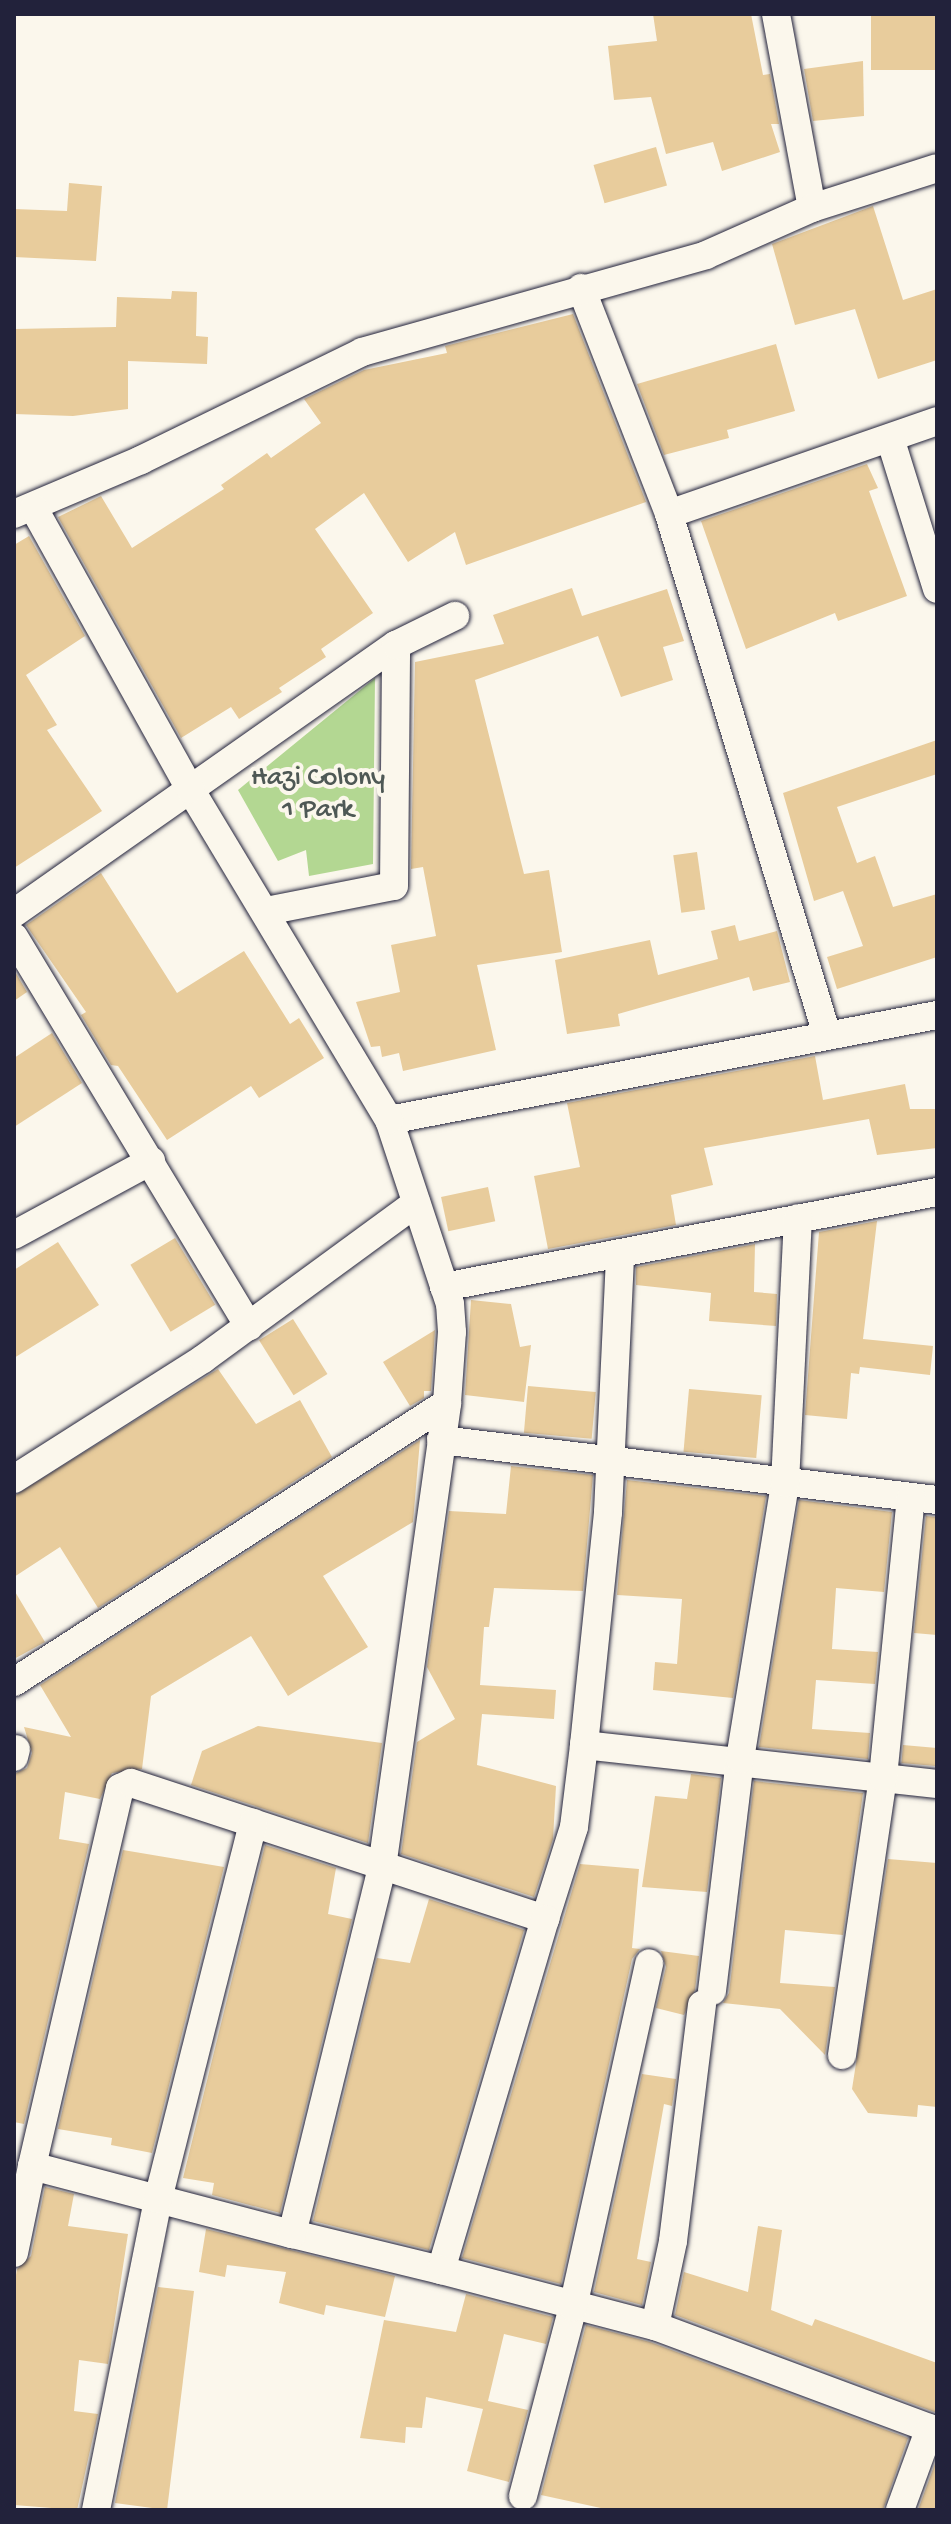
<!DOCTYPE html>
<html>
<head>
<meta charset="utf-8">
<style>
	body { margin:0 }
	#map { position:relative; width:951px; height:2524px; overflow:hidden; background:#fbf7ec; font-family:"Gochi Hand",sans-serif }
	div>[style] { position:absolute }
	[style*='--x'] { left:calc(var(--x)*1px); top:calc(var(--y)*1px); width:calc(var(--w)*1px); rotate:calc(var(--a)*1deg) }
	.green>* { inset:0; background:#b3d792 }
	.building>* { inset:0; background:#e8cc9c; transform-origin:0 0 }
	.roads { filter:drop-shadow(0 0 2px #22223b) drop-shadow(0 0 2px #22223b) }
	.street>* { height:28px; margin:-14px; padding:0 14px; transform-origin:14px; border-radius:14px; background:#fbf7ec }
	span { translate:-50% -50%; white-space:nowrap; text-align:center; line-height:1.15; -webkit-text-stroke:8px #fbf7ec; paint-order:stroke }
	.park-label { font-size:28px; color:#4e5855 }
	.frame { position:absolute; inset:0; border:16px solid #22223b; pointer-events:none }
</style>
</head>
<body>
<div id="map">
	<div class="green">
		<div style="clip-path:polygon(375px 678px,373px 864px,309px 876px,306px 850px,278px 861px,238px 790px)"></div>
	</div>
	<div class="building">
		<div style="clip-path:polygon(653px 14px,751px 14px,763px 75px,770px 74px,779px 124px,771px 124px,780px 152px,722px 171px,713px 142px,666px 154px,651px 97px,614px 100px,608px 46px,657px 41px)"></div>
		<div style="left:871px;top:14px;width:66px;height:56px"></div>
		<div style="clip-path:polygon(863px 61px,864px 116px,813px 121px,804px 69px)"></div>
		<div style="left:656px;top:147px;width:40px;height:65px;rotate:74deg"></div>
		<div style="clip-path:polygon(69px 183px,102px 186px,96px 261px,14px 257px,14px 209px,67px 211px)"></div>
		<div style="clip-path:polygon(873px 206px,903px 300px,937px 289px,937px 360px,878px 379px,855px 309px,795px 325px,772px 244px)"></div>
		<div style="clip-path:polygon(172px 291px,197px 292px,196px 336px,208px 337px,207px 364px,128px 361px,128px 409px,73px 416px,14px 414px,14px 329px,116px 327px,117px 297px,171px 299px)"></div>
		<div style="clip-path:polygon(573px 314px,646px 502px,466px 565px,455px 532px,408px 562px,364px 493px,315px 529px,373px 613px,321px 649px,326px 657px,279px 688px,282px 692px,239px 719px,231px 707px,181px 738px,58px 517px,101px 496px,132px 548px,224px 489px,221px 485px,267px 453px,271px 458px,321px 423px,304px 399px,364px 370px,447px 353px,445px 346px)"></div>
		<div style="clip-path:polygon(776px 344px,795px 411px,727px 430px,729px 438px,664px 455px,637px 384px)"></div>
		<div style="clip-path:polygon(867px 464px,878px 488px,869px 491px,907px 596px,838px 621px,835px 613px,746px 649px,701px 521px)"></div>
		<div style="clip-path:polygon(29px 536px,85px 636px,26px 675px,57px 725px,47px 730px,102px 811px,14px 868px,14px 545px)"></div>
		<div style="clip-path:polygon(572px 588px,582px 616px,667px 589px,684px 641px,663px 647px,673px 680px,621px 697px,598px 636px,475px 680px,524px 874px,549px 870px,562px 952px,477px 965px,496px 1050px,403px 1071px,399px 1053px,382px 1057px,380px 1046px,371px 1047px,356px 1002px,400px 992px,391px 945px,436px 936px,423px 867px,411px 869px,415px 662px,504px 644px,493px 615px)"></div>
		<div style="clip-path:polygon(937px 740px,937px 774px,837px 807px,857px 863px,875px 856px,893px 907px,937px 894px,937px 957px,837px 989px,827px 957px,863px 946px,843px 891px,814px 901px,783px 793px)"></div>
		<div style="left:697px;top:852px;width:58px;height:24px;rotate:82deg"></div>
		<div style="clip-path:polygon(101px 873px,177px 993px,244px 951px,290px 1024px,299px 1018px,324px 1058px,259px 1098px,251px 1086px,167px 1140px,118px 1066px,111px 1065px,81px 1015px,86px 1012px,26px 925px)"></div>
		<div style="clip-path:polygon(735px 925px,739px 941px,777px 931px,790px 982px,753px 991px,749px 977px,618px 1014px,620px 1026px,567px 1034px,555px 960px,650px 940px,658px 975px,718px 959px,711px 931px)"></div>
		<div style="clip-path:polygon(14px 970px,27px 992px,14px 1001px)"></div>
		<div style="clip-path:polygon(52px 1033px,82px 1083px,14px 1127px,14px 1058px)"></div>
		<div style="clip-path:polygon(815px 1056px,823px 1100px,905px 1084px,910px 1109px,937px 1109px,937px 1148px,877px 1155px,869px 1119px,704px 1148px,713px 1185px,671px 1195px,676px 1225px,548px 1249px,534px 1176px,580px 1167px,567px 1103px)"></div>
		<div style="left:488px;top:1187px;width:35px;height:48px;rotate:78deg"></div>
		<div style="clip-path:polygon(877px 1221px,863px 1339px,933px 1346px,930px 1375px,860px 1367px,859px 1374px,851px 1373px,847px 1419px,805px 1415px,819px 1232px)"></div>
		<div style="left:175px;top:1238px;width:78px;height:52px;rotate:59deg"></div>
		<div style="clip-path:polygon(58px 1242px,99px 1305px,14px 1358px,14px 1270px)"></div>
		<div style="clip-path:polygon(755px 1244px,754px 1292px,777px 1294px,776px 1326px,709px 1321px,711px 1293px,636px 1285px,636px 1267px)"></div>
		<div style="clip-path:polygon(471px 1300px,511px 1304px,520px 1347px,531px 1345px,524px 1402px,465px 1395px)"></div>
		<div style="left:293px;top:1319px;width:65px;height:40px;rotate:58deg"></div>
		<div style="clip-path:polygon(435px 1330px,431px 1391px,424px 1391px,424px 1398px,410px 1406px,383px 1362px)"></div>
		<div style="clip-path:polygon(218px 1369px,256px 1424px,300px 1400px,332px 1457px,98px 1608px,60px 1547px,14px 1577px,14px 1496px)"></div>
		<div style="left:528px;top:1386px;width:68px;height:47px;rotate:5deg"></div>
		<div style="left:689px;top:1389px;width:73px;height:63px;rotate:5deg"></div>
		<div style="clip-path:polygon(420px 1440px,413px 1522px,323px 1576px,368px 1647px,288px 1696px,251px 1636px,151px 1696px,142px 1769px,112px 1773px,100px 1799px,65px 1792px,59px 1839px,89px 1844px,24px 2124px,14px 2122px,16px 1773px,27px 1768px,32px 1753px,24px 1727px,71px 1737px,40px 1685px)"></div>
		<div style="clip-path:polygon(511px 1466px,593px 1475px,583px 1591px,494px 1588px,489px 1627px,484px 1627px,480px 1685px,556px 1690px,554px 1719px,482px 1714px,477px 1765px,556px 1786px,553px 1839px,534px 1897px,401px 1854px,417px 1742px,455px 1719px,427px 1667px,449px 1511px,506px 1514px)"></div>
		<div style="clip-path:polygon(627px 1480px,766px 1496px,733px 1698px,653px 1690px,655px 1662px,677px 1664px,682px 1599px,617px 1595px)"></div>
		<div style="clip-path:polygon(799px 1500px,892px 1512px,884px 1592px,836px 1588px,832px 1649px,878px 1652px,875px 1684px,816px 1680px,812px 1729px,870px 1733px,868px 1759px,759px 1747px)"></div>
		<div style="clip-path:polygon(926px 1516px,937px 1517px,937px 1635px,914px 1633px)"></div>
		<div style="clip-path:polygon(14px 1590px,45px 1642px,14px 1659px)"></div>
		<div style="clip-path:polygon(258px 1726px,382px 1743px,368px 1843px,191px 1785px,202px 1751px)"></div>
		<div style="left:903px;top:1745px;width:34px;height:18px;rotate:5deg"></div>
		<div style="clip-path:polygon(691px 1774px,721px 1778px,707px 1892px,642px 1887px,655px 1796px,687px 1799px)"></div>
		<div style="clip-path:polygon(754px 1781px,863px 1793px,843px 1935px,785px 1930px,780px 1983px,835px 1987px,825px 2055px,780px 2009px,723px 2003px,729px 1993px)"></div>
		<div style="clip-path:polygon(265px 1845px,336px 1868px,328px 1914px,352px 1919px,280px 2213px,212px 2195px,214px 2183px,183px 2178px)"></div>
		<div style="clip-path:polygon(123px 1850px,224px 1867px,152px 2153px,111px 2145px,112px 2138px,58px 2129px)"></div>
		<div style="clip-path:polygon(888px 1859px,937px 1863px,937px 2107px,918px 2105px,917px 2117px,868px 2113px,852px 2089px)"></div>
		<div style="clip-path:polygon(580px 1864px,639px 1869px,632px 1948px,640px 1949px,632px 1959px,561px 2284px,462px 2258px)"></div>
		<div style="clip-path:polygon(429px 1899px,524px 1930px,429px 2250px,313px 2221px,377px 1958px,410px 1963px)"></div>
		<div style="clip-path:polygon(661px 1951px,699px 1956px,695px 1990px,684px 2015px,656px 2008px,666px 1967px)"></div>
		<div style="clip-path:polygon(642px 2074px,676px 2079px,672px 2106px,664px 2104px,637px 2259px,651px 2262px,642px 2305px,594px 2292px)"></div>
		<div style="clip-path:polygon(45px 2187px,74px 2194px,68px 2226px,128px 2234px,108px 2364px,79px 2360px,74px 2411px,98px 2414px,77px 2510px,14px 2505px,14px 2287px,17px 2269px,31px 2256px)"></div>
		<div style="clip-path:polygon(758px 2226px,782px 2230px,771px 2310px,812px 2326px,815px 2319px,937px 2363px,937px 2413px,675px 2315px,684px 2272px,748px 2292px)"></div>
		<div style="clip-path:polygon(206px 2229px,395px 2276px,385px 2317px,326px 2305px,324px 2315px,279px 2303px,286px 2272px,227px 2265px,225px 2277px,199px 2272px)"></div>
		<div style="clip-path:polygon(158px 2287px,194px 2291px,167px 2510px,115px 2503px)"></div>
		<div style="clip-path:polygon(466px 2294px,553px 2317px,546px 2344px,504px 2334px,488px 2401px,528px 2410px,509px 2482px,467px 2471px,483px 2409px,426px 2397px,422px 2428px,406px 2427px,405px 2443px,360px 2438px,384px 2320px,456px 2332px)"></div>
		<div style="clip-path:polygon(586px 2325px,650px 2342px,908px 2438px,883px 2510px,610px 2510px,541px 2495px)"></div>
		<div style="clip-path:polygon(937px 2458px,937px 2510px,918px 2510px)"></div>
	</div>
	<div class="roads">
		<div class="street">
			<div style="--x:776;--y:14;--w:197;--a:79.5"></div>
			<div style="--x:581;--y:288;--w:243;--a:68.7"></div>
			<div style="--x:669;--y:514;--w:284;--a:-19.1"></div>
			<div style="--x:890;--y:438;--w:158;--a:72.7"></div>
			<div style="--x:14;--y:514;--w:138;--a:-23"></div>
			<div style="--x:141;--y:460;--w:246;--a:-26"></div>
			<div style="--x:362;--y:352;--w:357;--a:-15.7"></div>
			<div style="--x:706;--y:255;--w:116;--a:-23.9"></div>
			<div style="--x:812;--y:208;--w:131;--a:-17.7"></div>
			<div style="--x:669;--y:514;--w:544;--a:73.13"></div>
			<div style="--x:266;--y:911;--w:130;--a:-11.1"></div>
			<div style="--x:394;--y:886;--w:241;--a:-89.5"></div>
			<div style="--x:14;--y:913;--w:467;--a:-35.1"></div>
			<div style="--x:396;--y:645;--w:66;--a:-26.2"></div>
			<div style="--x:14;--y:937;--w:455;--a:58.9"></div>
			<div style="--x:389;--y:1120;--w:558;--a:-10.85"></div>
			<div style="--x:14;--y:1235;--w:156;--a:-28.4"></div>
			<div style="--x:444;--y:1287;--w:502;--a:-10.91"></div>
			<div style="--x:441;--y:1440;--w:500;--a:6.9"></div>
			<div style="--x:14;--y:1479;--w:224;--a:-32.4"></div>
			<div style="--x:203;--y:1359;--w:264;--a:-36.2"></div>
			<div style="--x:14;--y:1682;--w:515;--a:-32.8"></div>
			<div style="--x:584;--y:1745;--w:355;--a:6.3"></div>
			<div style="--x:14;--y:1757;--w:8;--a:-76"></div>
			<div style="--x:545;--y:1919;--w:96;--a:-72.5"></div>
			<div style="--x:574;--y:1827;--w:83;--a:-83"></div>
			<div style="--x:584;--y:1745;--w:234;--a:-84.1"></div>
			<div style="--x:608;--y:1512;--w:256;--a:-87.3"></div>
			<div style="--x:712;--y:1991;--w:234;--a:-83.1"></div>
			<div style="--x:740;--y:1759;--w:280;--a:-80.7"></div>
			<div style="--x:785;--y:1483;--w:265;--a:-87.2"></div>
			<div style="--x:842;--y:2055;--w:281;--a:-81.6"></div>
			<div style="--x:883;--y:1777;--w:281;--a:-84.3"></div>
			<div style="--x:32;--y:2166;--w:388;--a:-76.9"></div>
			<div style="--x:120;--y:1788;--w:12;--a:-24"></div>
			<div style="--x:131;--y:1783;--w:436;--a:18.2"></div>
			<div style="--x:545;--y:1919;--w:366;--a:106.5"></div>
			<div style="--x:441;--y:2270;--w:153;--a:-166.4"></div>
			<div style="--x:14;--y:2253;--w:89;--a:-78.3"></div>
			<div style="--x:32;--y:2166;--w:269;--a:14.7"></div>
			<div style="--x:292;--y:2234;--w:378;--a:-76.2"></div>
			<div style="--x:382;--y:1867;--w:469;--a:-82"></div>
			<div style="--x:447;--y:1403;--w:71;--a:-86"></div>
			<div style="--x:452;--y:1332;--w:28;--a:-94"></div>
			<div style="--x:450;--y:1304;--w:194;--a:-108.3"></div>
			<div style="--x:389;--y:1120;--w:386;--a:-121"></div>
			<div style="--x:190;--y:789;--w:321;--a:-119.1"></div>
			<div style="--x:441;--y:2270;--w:221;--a:14.7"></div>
			<div style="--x:655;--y:2326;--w:301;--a:20.4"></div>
			<div style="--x:655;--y:2326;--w:87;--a:-78"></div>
			<div style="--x:673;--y:2241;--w:238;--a:-83"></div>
			<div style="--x:523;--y:2496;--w:196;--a:-75.2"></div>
			<div style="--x:573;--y:2307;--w:352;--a:-77.5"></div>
			<div style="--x:96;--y:2510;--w:317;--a:-78.7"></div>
			<div style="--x:158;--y:2199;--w:388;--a:-75.8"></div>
			<div style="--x:900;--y:2510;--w:87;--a:-69.9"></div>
		</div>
	</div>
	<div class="park-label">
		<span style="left:318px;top:795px">Hazi Colony<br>1 Park</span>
	</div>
	<div class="frame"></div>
</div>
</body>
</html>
